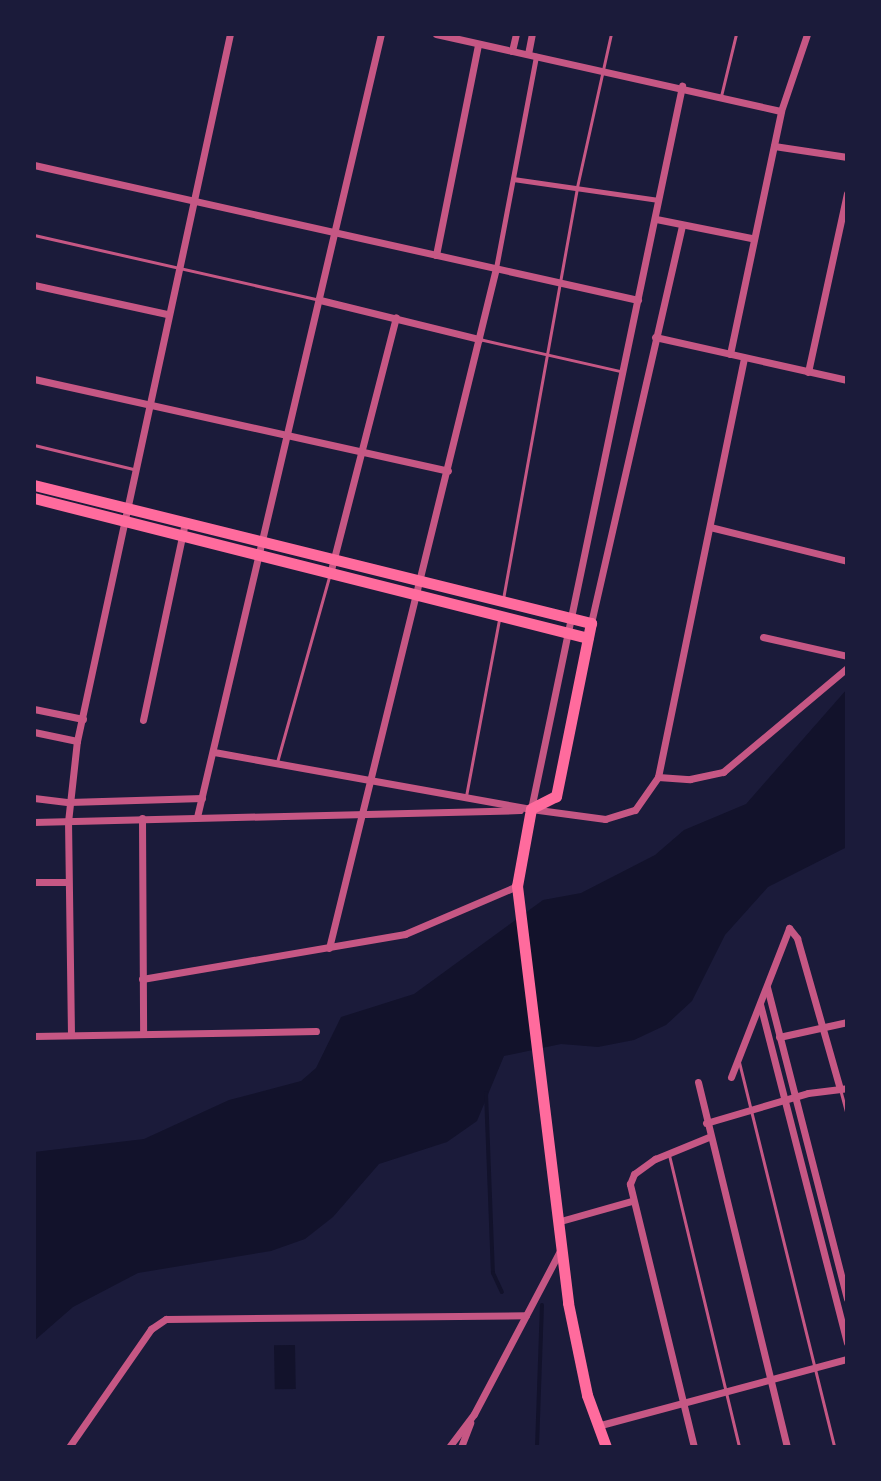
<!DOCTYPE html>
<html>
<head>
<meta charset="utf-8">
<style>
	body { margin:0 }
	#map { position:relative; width:881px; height:1481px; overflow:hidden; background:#1b1b3a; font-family:Quicksand,sans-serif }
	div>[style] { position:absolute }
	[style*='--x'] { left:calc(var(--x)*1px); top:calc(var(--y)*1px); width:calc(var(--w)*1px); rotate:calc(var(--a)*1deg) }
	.water>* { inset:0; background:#12122b; transform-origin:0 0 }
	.stream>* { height:4px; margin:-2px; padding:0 2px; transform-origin:2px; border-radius:2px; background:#12122b }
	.service>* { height:3px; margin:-1.5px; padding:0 1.5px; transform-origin:1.5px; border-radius:1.5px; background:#c65784 }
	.pedestrian>* { height:5px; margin:-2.5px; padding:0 2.5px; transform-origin:2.5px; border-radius:2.5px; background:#c65784 }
	.minor>* { height:7px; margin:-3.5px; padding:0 3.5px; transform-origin:3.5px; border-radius:3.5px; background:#c65784 }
	.primary>* { height:11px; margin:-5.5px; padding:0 5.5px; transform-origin:5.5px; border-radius:5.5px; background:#ff6b9d }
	span { translate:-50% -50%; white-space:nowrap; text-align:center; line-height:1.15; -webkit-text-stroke:8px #1b1b3a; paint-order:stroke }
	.frame { position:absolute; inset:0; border:36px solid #1b1b3a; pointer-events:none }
</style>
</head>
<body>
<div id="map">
	<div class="water">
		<div style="clip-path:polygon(847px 689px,847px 847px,768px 887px,725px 935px,692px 1001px,666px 1025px,634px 1040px,598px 1047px,561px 1044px,504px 1056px,477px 1121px,447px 1142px,379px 1164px,333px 1217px,305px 1239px,271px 1251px,138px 1273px,73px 1307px,34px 1341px,34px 1152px,144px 1139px,229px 1100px,301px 1081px,316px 1068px,341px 1017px,414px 994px,543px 900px,581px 893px,655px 855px,684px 830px,746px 804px)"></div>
		<div style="left:295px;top:1345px;width:44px;height:21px;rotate:89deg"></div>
	</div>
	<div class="stream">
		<div style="--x:486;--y:1093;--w:180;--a:87.8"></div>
		<div style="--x:493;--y:1273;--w:21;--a:65"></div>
		<div style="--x:537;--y:1447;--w:142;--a:-88"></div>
	</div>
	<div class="service">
		<div style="--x:721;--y:96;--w:64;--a:-76.4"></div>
		<div style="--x:34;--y:235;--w:292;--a:12.8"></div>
		<div style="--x:479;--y:339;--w:145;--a:12.8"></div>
		<div style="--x:34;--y:445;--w:102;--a:13.6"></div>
		<div style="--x:503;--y:599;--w:419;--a:-79.8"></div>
		<div style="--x:577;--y:187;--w:157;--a:-77.5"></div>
		<div style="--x:277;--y:762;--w:192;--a:-74.3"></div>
		<div style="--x:466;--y:796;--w:180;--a:-79.4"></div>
		<div style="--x:739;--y:1062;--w:397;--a:76.1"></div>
		<div style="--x:840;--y:1089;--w:28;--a:75"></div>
		<div style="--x:669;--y:1155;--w:300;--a:76.5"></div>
	</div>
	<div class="pedestrian">
		<div style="--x:513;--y:179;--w:147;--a:8.2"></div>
		<div style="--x:496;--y:268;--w:216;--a:-79.3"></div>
	</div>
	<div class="minor">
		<div style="--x:436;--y:34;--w:353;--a:12.6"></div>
		<div style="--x:512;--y:51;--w:17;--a:-77"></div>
		<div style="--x:528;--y:54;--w:20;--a:-79"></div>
		<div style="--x:774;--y:146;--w:74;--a:8.6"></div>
		<div style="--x:34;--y:165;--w:619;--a:12.6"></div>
		<div style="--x:656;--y:219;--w:97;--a:11.3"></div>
		<div style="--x:436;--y:255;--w:215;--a:-78.7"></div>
		<div style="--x:34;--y:285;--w:136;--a:12.3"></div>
		<div style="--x:320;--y:300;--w:164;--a:13.8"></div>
		<div style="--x:655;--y:337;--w:197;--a:12.6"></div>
		<div style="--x:730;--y:354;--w:248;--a:-78.1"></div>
		<div style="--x:781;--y:111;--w:81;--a:-71.3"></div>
		<div style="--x:808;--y:372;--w:183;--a:-77.7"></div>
		<div style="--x:34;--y:379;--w:424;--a:12.5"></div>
		<div style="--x:710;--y:527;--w:141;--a:13.9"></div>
		<div style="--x:330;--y:574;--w:265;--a:-75.6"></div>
		<div style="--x:591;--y:623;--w:408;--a:-77.1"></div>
		<div style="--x:763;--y:637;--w:86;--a:12.7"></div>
		<div style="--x:34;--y:709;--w:50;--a:11.5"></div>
		<div style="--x:143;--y:720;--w:202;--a:-78"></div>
		<div style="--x:34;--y:732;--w:44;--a:11.8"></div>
		<div style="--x:214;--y:752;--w:322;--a:10.2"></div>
		<div style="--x:531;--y:809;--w:75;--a:7.7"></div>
		<div style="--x:605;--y:819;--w:31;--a:-17"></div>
		<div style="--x:635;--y:810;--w:40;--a:-55.1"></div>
		<div style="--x:658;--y:777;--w:428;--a:-78.4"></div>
		<div style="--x:658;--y:777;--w:32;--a:4"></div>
		<div style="--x:690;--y:779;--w:34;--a:-12"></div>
		<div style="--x:723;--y:772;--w:162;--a:-40"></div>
		<div style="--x:34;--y:798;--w:35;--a:7"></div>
		<div style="--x:69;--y:802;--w:133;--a:-1.7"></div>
		<div style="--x:531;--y:809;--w:739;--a:-78.2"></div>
		<div style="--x:197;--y:817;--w:804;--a:-76.78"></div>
		<div style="--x:142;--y:818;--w:216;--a:89.7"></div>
		<div style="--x:34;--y:822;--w:486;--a:-1.4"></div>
		<div style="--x:34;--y:882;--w:33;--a:0"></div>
		<div style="--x:329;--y:948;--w:700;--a:-76.2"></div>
		<div style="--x:142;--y:979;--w:267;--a:-9.7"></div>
		<div style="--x:405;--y:934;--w:122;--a:-23.2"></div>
		<div style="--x:767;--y:987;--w:322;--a:75.6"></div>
		<div style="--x:760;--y:1004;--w:350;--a:75.6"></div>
		<div style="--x:71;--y:1035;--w:213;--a:-90.8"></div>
		<div style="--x:68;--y:822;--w:81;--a:-83.7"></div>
		<div style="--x:77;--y:741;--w:723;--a:-77.79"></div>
		<div style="--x:34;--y:1036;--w:282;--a:-1"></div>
		<div style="--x:779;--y:1037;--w:70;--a:-12.4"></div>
		<div style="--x:731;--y:1077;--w:160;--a:-68.7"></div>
		<div style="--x:789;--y:928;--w:13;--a:51"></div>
		<div style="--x:797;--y:938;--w:157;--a:74.1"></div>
		<div style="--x:698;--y:1082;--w:376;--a:76.3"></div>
		<div style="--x:706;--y:1123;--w:106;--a:-16.4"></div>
		<div style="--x:808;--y:1093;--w:39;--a:-7"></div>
		<div style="--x:557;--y:1222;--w:77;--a:-15.8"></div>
		<div style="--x:597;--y:1426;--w:259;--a:-15"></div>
		<div style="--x:69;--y:1447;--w:144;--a:-55.2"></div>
		<div style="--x:151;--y:1329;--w:18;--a:-34"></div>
		<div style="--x:166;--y:1319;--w:360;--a:-0.6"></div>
		<div style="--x:449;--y:1447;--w:41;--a:-52.9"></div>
		<div style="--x:474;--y:1414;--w:184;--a:-62.2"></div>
		<div style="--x:461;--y:1447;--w:26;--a:-69"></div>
		<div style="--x:694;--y:1447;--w:271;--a:-103.7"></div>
		<div style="--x:630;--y:1184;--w:11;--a:-68"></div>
		<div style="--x:634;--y:1174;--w:26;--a:-36"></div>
		<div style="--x:655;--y:1159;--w:58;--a:-22.2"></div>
	</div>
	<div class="primary">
		<div style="--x:34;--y:485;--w:574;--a:13.92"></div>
		<div style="--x:591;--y:623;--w:177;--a:101.4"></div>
		<div style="--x:556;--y:796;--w:28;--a:153"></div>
		<div style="--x:531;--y:809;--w:78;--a:100.3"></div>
		<div style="--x:517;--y:886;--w:420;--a:83"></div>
		<div style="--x:568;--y:1303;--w:94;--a:78.3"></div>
		<div style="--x:587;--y:1395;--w:55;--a:69.9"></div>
		<div style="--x:34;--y:498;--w:571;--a:14.18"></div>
	</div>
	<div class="frame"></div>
</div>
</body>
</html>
